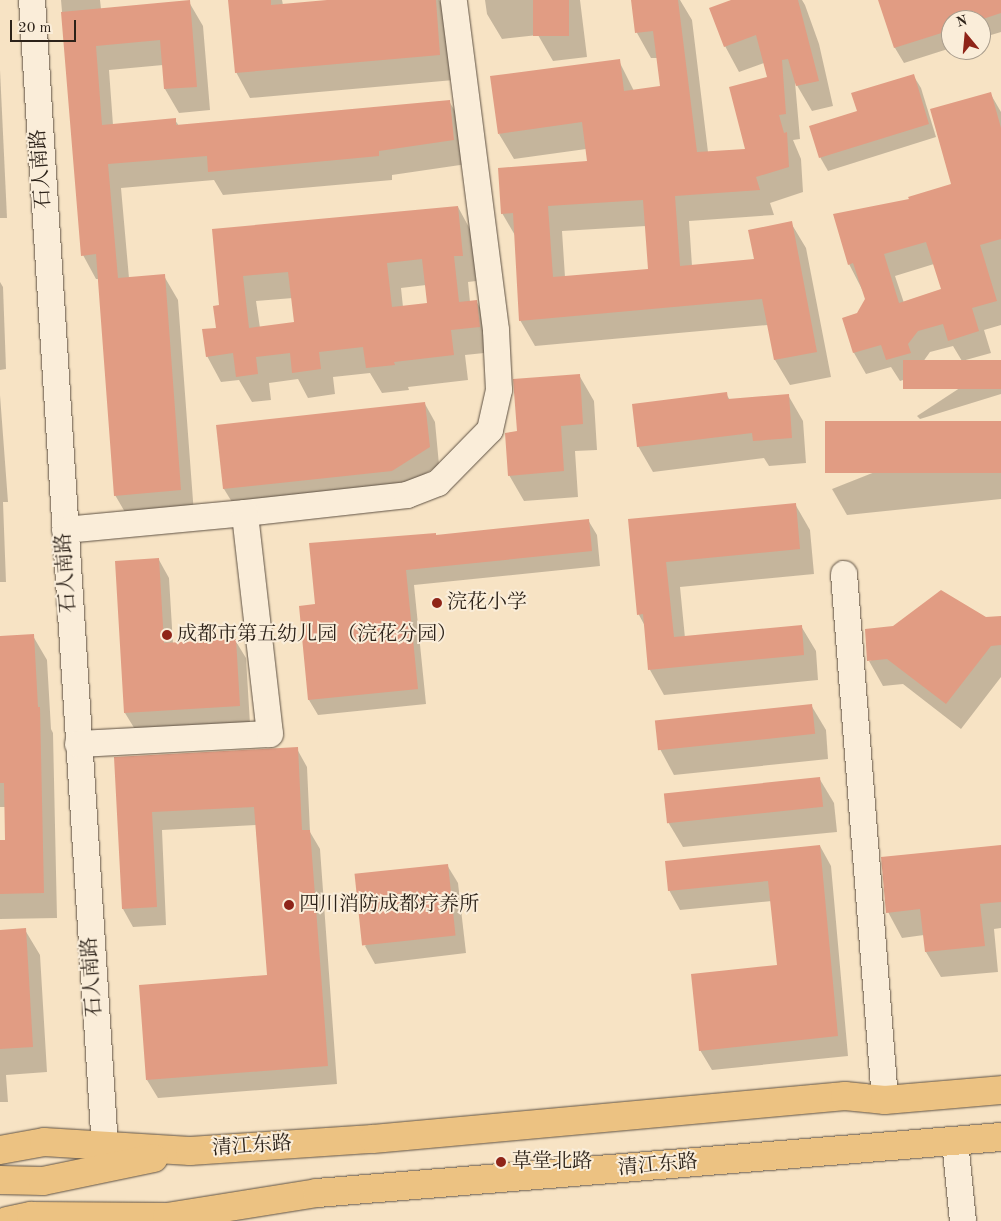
<!DOCTYPE html>
<html>
<head>
<meta charset="utf-8">
<style>
	body { margin:0 }
	#map { position:relative; width:1001px; height:1221px; overflow:hidden; background:#f7e3c4; font-family:"Old Standard TT","Noto Serif SC",serif }
	div>[style] { position:absolute }
	[style*='--x'] { left:calc(var(--x)*1px); top:calc(var(--y)*1px); width:calc(var(--w)*1px); rotate:calc(var(--a)*1deg) }
	.shadow>* { inset:0; background:#0003 }
	.building>* { inset:0; background:#e19c83; transform-origin:0 0 }
	.roads { filter:drop-shadow(0 0 1px #5f5244) drop-shadow(0 0 1px #5f5244) }
	.minor>* { height:26px; margin:-13px; padding:0 13px; transform-origin:13px; border-radius:13px; background:#faedd9 }
	.primary>* { height:28px; margin:-14px; padding:0 14px; transform-origin:14px; border-radius:14px; background:#ecc282 }
	.dots>* { width:14px; height:14px; translate:-50% -50%; box-sizing:border-box; border:2px solid #faedd9; border-radius:50% }
	span { translate:-50% -50%; white-space:nowrap; text-align:center; line-height:1.15; -webkit-text-stroke:4px #faedd9; paint-order:stroke }
	.street-label { font-size:20px; color:#2c2219 }
	.poi-label { font-size:20px; color:#2c2219 }
	.left { translate:0 -50%; text-align:left }
	.north { position:absolute; left:941px; top:10px; width:50px; height:50px; box-sizing:border-box; background:#faedd9; border:1px solid #a89c8c; border-radius:50%; rotate:343deg; font-size:14px; font-weight:700; line-height:20px; text-align:center; color:#2c2219 }
	.north::after { content:''; display:block; margin:auto; width:18px; height:22px; background:#8f2418; clip-path:polygon(50% 0,100% 100%,50% 72%,0 100%) }
	.scale { position:absolute; left:10px; top:20px; width:66px; height:22px; box-sizing:border-box; border:2px solid #2c2219; border-top:0; padding-left:6px; font-size:15px; line-height:18px; white-space:nowrap; color:#2c2219; -webkit-text-stroke:4px #faedd9; paint-order:stroke }
</style>
</head>
<body>
<div id="map">
	<div class="shadow">
		<div style="clip-path:polygon(61px 0,100px 0,101px 9px,189px 2px,203px 26px,210px 110px,179px 113px,165px 89px,163px 65px,109px 70px,113px 125px,175px 120px,179px 126px,449px 101px,463px 125px,467px 164px,392px 175px,392px 180px,223px 195px,214px 180px,121px 188px,129px 278px,164px 276px,178px 300px,194px 514px,129px 519px,115px 495px,99px 279px,96px 279px,83px 255px)"></div>
		<div style="clip-path:polygon(230px 0,282px 0,283px 5px,341px 0,439px 0,449px 17px,454px 80px,250px 98px,236px 72px)"></div>
		<div style="clip-path:polygon(485px 0,580px 0,587px 57px,553px 61px,538px 35px,502px 39px,487px 14px)"></div>
		<div style="clip-path:polygon(evenodd,632px 0,680px 0,692px 20px,708px 152px,746px 150px,768px 78px,764px 63px,739px 72px,725px 46px,735px 0,802px 0,805px 5px,819px 44px,833px 106px,812px 111px,795px 82px,800px 139px,793px 140px,801px 159px,803px 192px,770px 203px,774px 215px,689px 221px,692px 266px,756px 260px,791px 223px,806px 248px,831px 377px,790px 385px,775px 360px,768px 325px,535px 346px,520px 320px,516px 237px,502px 213px,588px 162px,586px 149px,514px 159px,499px 134px,619px 61px,634px 91px,661px 87px,658px 58px,651px 58px,637px 33px,632px 0,646px 226px,649px 270px,565px 277px,562px 231px,646px 226px)"></div>
		<div style="clip-path:polygon(884px 0,1001px 0,1001px 32px,981px 38px,981px 20px,951px 20px,951px 48px,904px 63px,895px 48px,880px 3px)"></div>
		<div style="clip-path:polygon(0 70px,7px 218px,0 218px)"></div>
		<div style="clip-path:polygon(913px 75px,921px 88px,936px 137px,828px 171px,820px 157px,858px 112px)"></div>
		<div style="clip-path:polygon(evenodd,990px 93px,1001px 112px,1001px 325px,984px 330px,991px 353px,962px 361px,953px 346px,930px 352px,920px 366px,922px 374px,900px 381px,891px 367px,866px 374px,854px 353px,843px 319px,858px 314px,867px 299px,849px 264px,910px 200px,952px 185px,990px 93px,934px 264px,943px 290px,904px 303px,895px 276px,934px 264px)"></div>
		<div style="clip-path:polygon(evenodd,458px 207px,472px 233px,476px 281px,468px 282px,470px 302px,476px 301px,491px 327px,494px 352px,465px 355px,468px 380px,408px 387px,409px 390px,382px 393px,370px 373px,333px 377px,335px 394px,308px 398px,298px 379px,269px 383px,271px 400px,252px 402px,239px 380px,221px 382px,207px 356px,217px 329px,220px 306px,213px 230px,458px 207px,426px 285px,428px 304px,403px 307px,401px 288px,426px 285px,458px 207px,293px 298px,295px 324px,260px 328px,256px 301px,293px 298px)"></div>
		<div style="clip-path:polygon(0 282px,3px 287px,6px 369px,0 370px)"></div>
		<div style="clip-path:polygon(1001px 361px,1001px 394px,920px 419px,917px 416px)"></div>
		<div style="clip-path:polygon(579px 375px,594px 401px,597px 450px,575px 451px,578px 497px,524px 501px,509px 475px,518px 432px)"></div>
		<div style="clip-path:polygon(726px 394px,730px 400px,788px 395px,803px 421px,806px 463px,769px 466px,764px 458px,653px 472px,638px 446px)"></div>
		<div style="clip-path:polygon(0 395px,8px 502px,3px 502px,6px 582px,0 582px)"></div>
		<div style="clip-path:polygon(425px 404px,435px 422px,439px 465px,403px 488px,235px 507px,224px 489px,218px 426px)"></div>
		<div style="clip-path:polygon(1001px 422px,1001px 499px,847px 515px,832px 489px)"></div>
		<div style="clip-path:polygon(795px 504px,810px 530px,814px 574px,680px 587px,685px 638px,801px 626px,816px 651px,818px 680px,664px 695px,650px 670px,645px 626px,639px 615px,630px 520px)"></div>
		<div style="clip-path:polygon(588px 520px,597px 535px,600px 566px,414px 585px,426px 704px,318px 715px,309px 700px,300px 607px,317px 605px,436px 536px)"></div>
		<div style="clip-path:polygon(159px 560px,169px 578px,173px 644px,235px 640px,246px 658px,250px 724px,136px 731px,125px 713px)"></div>
		<div style="clip-path:polygon(1001px 617px,1001px 677px,961px 729px,903px 684px,883px 686px,869px 661px,986px 618px)"></div>
		<div style="clip-path:polygon(33px 636px,47px 660px,51px 729px,53px 733px,57px 918px,0 919px,0 841px,6px 841px,6px 807px,0 807px,0 637px)"></div>
		<div style="clip-path:polygon(811px 705px,826px 730px,828px 759px,674px 775px,660px 749px)"></div>
		<div style="clip-path:polygon(297px 749px,307px 767px,310px 832px,320px 849px,337px 1084px,158px 1098px,147px 1080px,268px 977px,256px 825px,162px 830px,166px 925px,133px 927px,123px 909px,115px 759px)"></div>
		<div style="clip-path:polygon(819px 778px,834px 803px,837px 832px,683px 847px,668px 822px)"></div>
		<div style="clip-path:polygon(820px 846px,831px 866px,848px 1056px,712px 1070px,700px 1050px,779px 966px,772px 901px,680px 910px,669px 890px)"></div>
		<div style="clip-path:polygon(1001px 846px,1001px 928px,994px 929px,998px 972px,941px 977px,926px 952px,924px 935px,902px 938px,888px 912px)"></div>
		<div style="clip-path:polygon(447px 865px,458px 883px,466px 953px,375px 964px,365px 946px)"></div>
		<div style="clip-path:polygon(25px 930px,40px 955px,47px 1072px,6px 1075px,8px 1102px,0 1102px,0 931px)"></div>
	</div>
	<div class="building">
		<div style="clip-path:polygon(190px 0,197px 87px,164px 89px,160px 40px,96px 46px,102px 125px,176px 118px,176px 125px,450px 100px,454px 140px,379px 151px,379px 156px,208px 172px,207px 156px,108px 164px,118px 278px,165px 274px,181px 490px,114px 496px,96px 254px,81px 256px,61px 12px)"></div>
		<div style="clip-path:polygon(228px 0,271px 0,271px 5px,327px 0,436px 0,440px 55px,235px 73px)"></div>
		<div style="left:533px;top:0;width:36px;height:36px"></div>
		<div style="clip-path:polygon(evenodd,631px 0,678px 0,697px 152px,745px 149px,729px 87px,767px 77px,756px 35px,724px 47px,709px 8px,731px 0,798px 0,819px 81px,796px 86px,788px 59px,782px 60px,786px 114px,779px 115px,784px 133px,787px 132px,789px 167px,756px 177px,760px 190px,675px 196px,680px 266px,754px 259px,748px 230px,792px 221px,817px 352px,774px 360px,762px 299px,519px 321px,513px 213px,501px 214px,498px 168px,587px 161px,582px 122px,498px 134px,490px 76px,620px 59px,624px 91px,660px 86px,653px 31px,635px 33px,631px 0,643px 200px,648px 269px,553px 277px,548px 206px,643px 200px)"></div>
		<div style="clip-path:polygon(878px 0,1001px 0,1001px 13px,980px 20px,951px 20px,951px 30px,894px 48px)"></div>
		<div style="clip-path:polygon(914px 74px,929px 124px,819px 158px,809px 126px,857px 111px,851px 93px)"></div>
		<div style="clip-path:polygon(evenodd,991px 92px,1001px 128px,1001px 239px,980px 245px,997px 301px,972px 308px,979px 331px,948px 341px,943px 324px,918px 331px,908px 344px,911px 353px,886px 360px,881px 345px,853px 353px,842px 318px,857px 313px,865px 299px,853px 263px,848px 265px,833px 214px,909px 199px,908px 197px,951px 184px,930px 109px,991px 92px,926px 242px,941px 289px,899px 303px,884px 254px,926px 242px)"></div>
		<div style="clip-path:polygon(evenodd,458px 206px,463px 256px,454px 256px,459px 302px,477px 300px,480px 327px,451px 330px,454px 355px,394px 362px,395px 365px,366px 368px,363px 347px,319px 352px,321px 369px,292px 373px,290px 353px,256px 357px,258px 374px,236px 377px,233px 353px,206px 357px,202px 329px,216px 328px,213px 306px,219px 305px,212px 229px,458px 206px,422px 259px,427px 303px,392px 307px,387px 263px,422px 259px,458px 206px,288px 272px,294px 322px,249px 328px,243px 276px,288px 272px)"></div>
		<div style="left:1001px;top:360px;width:29px;height:98px;rotate:90deg"></div>
		<div style="clip-path:polygon(580px 374px,583px 424px,561px 426px,564px 471px,508px 476px,505px 433px,517px 431px,513px 379px)"></div>
		<div style="clip-path:polygon(727px 392px,728px 399px,789px 394px,792px 438px,753px 441px,752px 433px,637px 447px,632px 404px)"></div>
		<div style="clip-path:polygon(425px 402px,430px 447px,392px 471px,223px 489px,216px 425px)"></div>
		<div style="left:1001px;top:421px;width:52px;height:176px;rotate:90deg"></div>
		<div style="clip-path:polygon(796px 503px,800px 549px,666px 562px,674px 637px,802px 625px,804px 655px,648px 670px,643px 614px,637px 615px,628px 519px)"></div>
		<div style="clip-path:polygon(589px 519px,592px 551px,406px 570px,418px 689px,308px 700px,299px 606px,315px 604px,309px 543px,436px 533px,436px 535px)"></div>
		<div style="clip-path:polygon(159px 558px,164px 643px,236px 639px,240px 706px,124px 713px,115px 561px)"></div>
		<div style="clip-path:polygon(941px 590px,986px 617px,1001px 616px,1001px 645px,991px 646px,946px 704px,887px 659px,867px 661px,865px 629px,893px 626px)"></div>
		<div style="clip-path:polygon(34px 634px,38px 707px,40px 707px,44px 893px,0 894px,0 840px,5px 840px,4px 783px,0 783px,0 636px)"></div>
		<div style="left:812px;top:704px;width:30px;height:158px;rotate:84deg"></div>
		<div style="clip-path:polygon(298px 747px,302px 830px,310px 830px,328px 1066px,146px 1080px,139px 985px,267px 975px,254px 807px,152px 812px,157px 907px,122px 909px,114px 757px)"></div>
		<div style="left:820px;top:777px;width:30px;height:157px;rotate:84deg"></div>
		<div style="clip-path:polygon(820px 845px,838px 1036px,699px 1051px,691px 974px,777px 965px,768px 881px,668px 891px,665px 861px)"></div>
		<div style="clip-path:polygon(1001px 845px,1001px 902px,980px 904px,985px 946px,925px 952px,920px 909px,886px 913px,881px 857px)"></div>
		<div style="left:448px;top:864px;width:72px;height:94px;rotate:84deg"></div>
		<div style="clip-path:polygon(26px 928px,33px 1047px,0 1049px,0 930px)"></div>
	</div>
	<div class="roads">
		<div class="minor">
			<div style="--x:32;--y:0;--w:1148;--a:86.36"></div>
			<div style="--x:65;--y:530;--w:181;--a:-5.4"></div>
			<div style="--x:245;--y:513;--w:163;--a:-6.3"></div>
			<div style="--x:407;--y:495;--w:33;--a:-21"></div>
			<div style="--x:438;--y:483;--w:74;--a:-45.5"></div>
			<div style="--x:490;--y:430;--w:41;--a:-77.3"></div>
			<div style="--x:499;--y:390;--w:60;--a:-92.9"></div>
			<div style="--x:496;--y:330;--w:333;--a:-97.3"></div>
			<div style="--x:844;--y:574;--w:528;--a:85.54"></div>
			<div style="--x:78;--y:744;--w:192;--a:-3"></div>
			<div style="--x:270;--y:734;--w:222;--a:-96.5"></div>
			<div style="--x:955;--y:1141;--w:80;--a:84.3"></div>
		</div>
		<div class="primary">
			<div style="--x:0;--y:1150;--w:45;--a:-10.3"></div>
			<div style="--x:44;--y:1142;--w:146;--a:3.5"></div>
			<div style="--x:190;--y:1151;--w:183;--a:-3.8"></div>
			<div style="--x:373;--y:1139;--w:474;--a:-5.2"></div>
			<div style="--x:845;--y:1096;--w:40;--a:5.7"></div>
			<div style="--x:885;--y:1100;--w:116;--a:-4.9"></div>
			<div style="--x:0;--y:1180;--w:43;--a:1.3"></div>
			<div style="--x:43;--y:1181;--w:113;--a:-11.7"></div>
			<div style="--x:7;--y:1221;--w:25;--a:-12"></div>
			<div style="--x:31;--y:1216;--w:136;--a:0.4"></div>
			<div style="--x:167;--y:1217;--w:152;--a:-9.1"></div>
			<div style="--x:317;--y:1193;--w:686;--a:-4.68"></div>
		</div>
	</div>
	<div class="dots">
		<div style="left:437px;top:603px;background:#8f2418"></div>
		<div style="left:167px;top:635px;background:#8f2418"></div>
		<div style="left:289px;top:905px;background:#8f2418"></div>
		<div style="left:501px;top:1162px;background:#8f2418"></div>
	</div>
	<div class="street-label">
		<span style="left:42px;top:169px;rotate:-94deg">石人南路</span>
		<span style="left:67px;top:573px;rotate:-94deg">石人南路</span>
		<span style="left:93px;top:977px;rotate:-94deg">石人南路</span>
		<span style="left:252px;top:1147px;rotate:-4deg">清江东路</span>
		<span style="left:658px;top:1166px;rotate:-5deg">清江东路</span>
	</div>
	<div class="poi-label">
		<span class="left" style="left:447px;top:603px">浣花小学</span>
		<span class="left" style="left:177px;top:635px">成都市第五幼儿园（浣花分园）</span>
		<span class="left" style="left:299px;top:905px">四川消防成都疗养所</span>
		<span class="left" style="left:512px;top:1162px">草堂北路</span>
	</div>
	<div class="north">N</div>
	<div class="scale">20 m</div>
</div>
</body>
</html>
